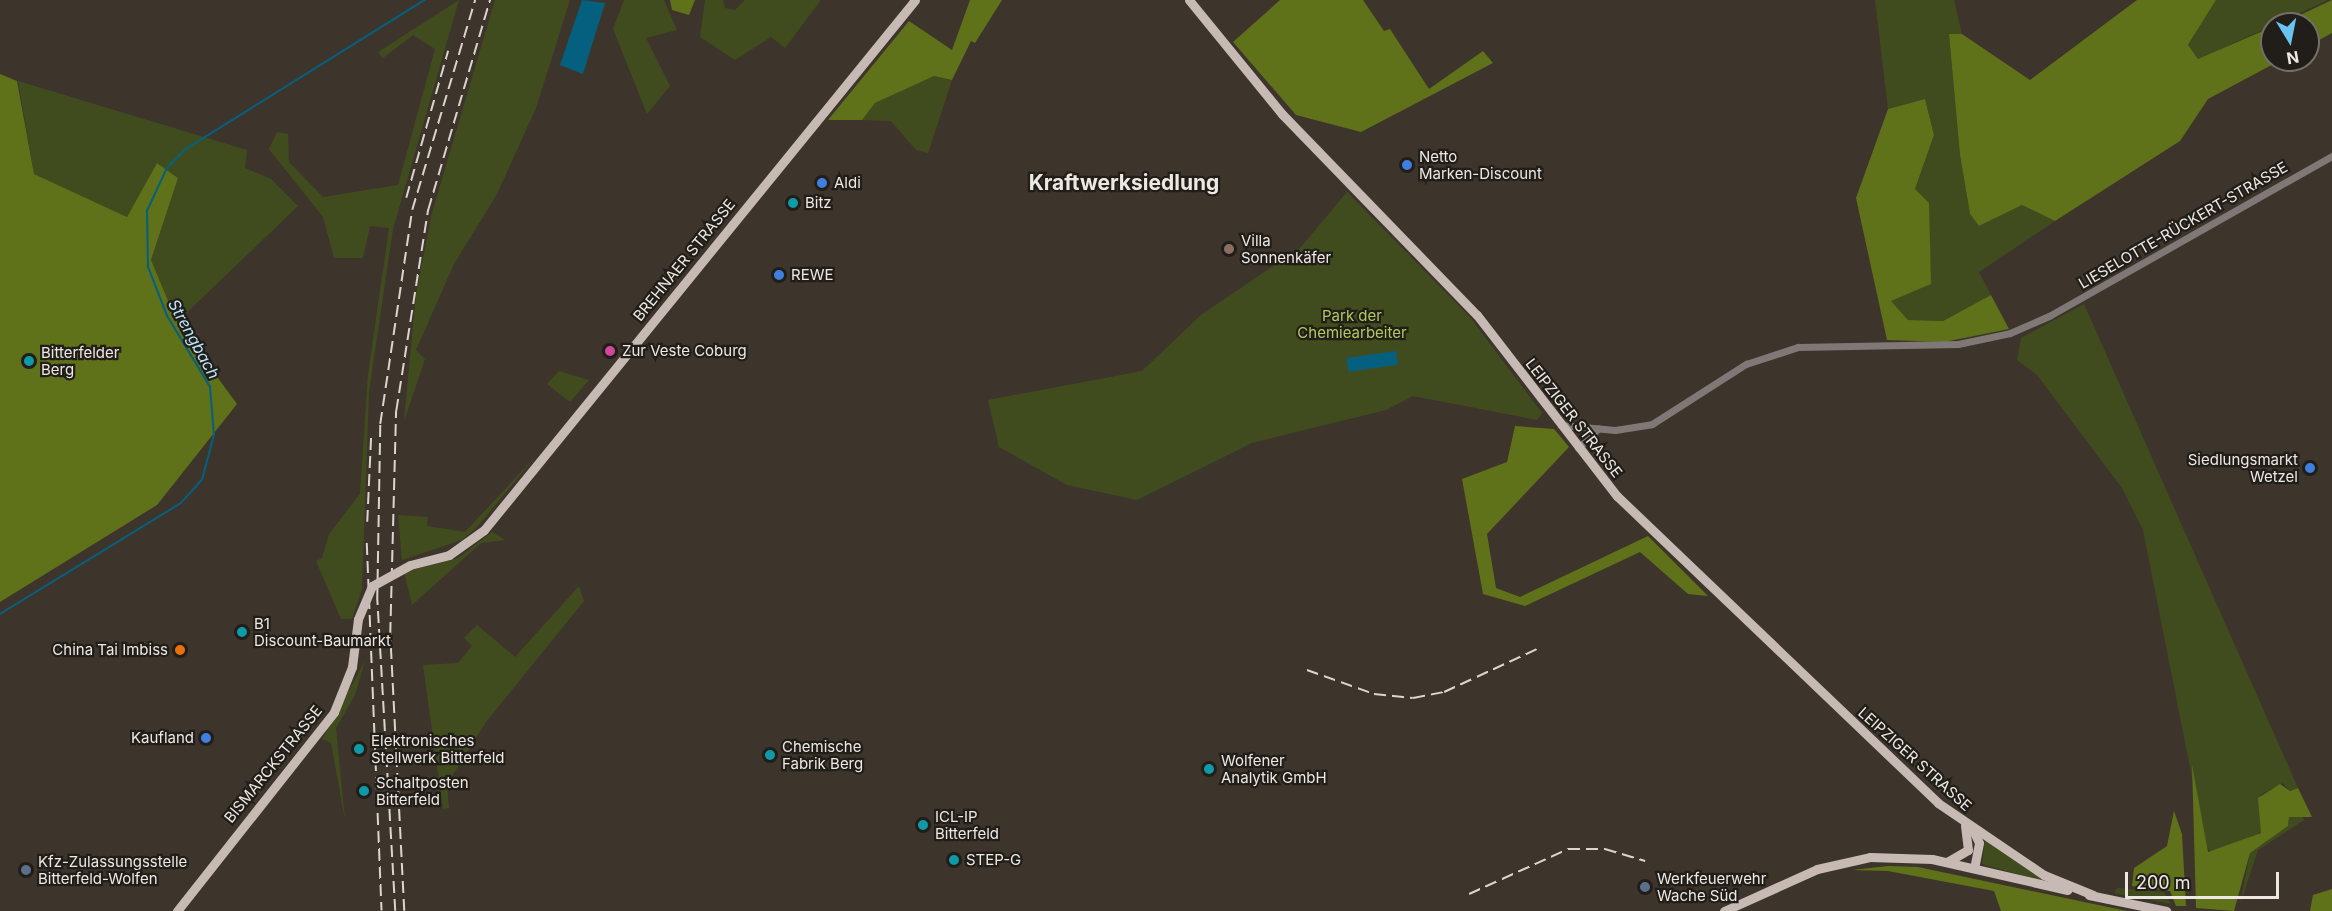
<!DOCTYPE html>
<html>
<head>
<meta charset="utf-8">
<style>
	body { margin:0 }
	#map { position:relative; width:2332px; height:911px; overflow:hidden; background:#3d352b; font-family:Inter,sans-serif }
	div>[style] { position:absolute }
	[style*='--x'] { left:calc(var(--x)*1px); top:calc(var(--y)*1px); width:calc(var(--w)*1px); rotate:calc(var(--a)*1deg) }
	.green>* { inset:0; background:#414c1e }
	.forest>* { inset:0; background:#5f7119 }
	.water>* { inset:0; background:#05607f; transform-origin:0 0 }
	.stream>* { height:1.5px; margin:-0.75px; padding:0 0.75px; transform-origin:0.75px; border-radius:0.75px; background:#05607f }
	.tertiary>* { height:7px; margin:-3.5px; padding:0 3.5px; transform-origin:3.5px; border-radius:3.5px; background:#7f7876 }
	.primary>* { height:9px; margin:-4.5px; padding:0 4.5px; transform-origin:4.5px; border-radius:4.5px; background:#c7b9b4 }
	.rail>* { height:1.5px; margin-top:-0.75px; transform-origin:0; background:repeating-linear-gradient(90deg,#dad5ce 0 12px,transparent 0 18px) }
	.primary-bridge>* { height:9px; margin:-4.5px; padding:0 4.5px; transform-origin:4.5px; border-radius:4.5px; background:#c7b9b4 }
	.dots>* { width:16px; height:16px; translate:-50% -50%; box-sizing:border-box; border:3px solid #211d19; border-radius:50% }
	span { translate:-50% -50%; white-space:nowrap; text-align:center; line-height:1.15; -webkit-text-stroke:4.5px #211d19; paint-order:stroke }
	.poi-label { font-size:15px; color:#ede8e2 }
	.left { translate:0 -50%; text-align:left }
	.right { translate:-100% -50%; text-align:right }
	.street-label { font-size:15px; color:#ede8e2 }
	.park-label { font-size:15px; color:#b1cb5c }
	.water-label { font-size:16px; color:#b8e6fc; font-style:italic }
	.district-label { font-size:21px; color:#ede8e2; font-weight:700 }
	.north { position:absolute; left:2260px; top:12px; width:60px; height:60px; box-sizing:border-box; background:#211d19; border:2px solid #736e69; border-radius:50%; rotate:170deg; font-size:16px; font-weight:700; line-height:24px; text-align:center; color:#ede8e2 }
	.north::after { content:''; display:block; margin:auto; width:21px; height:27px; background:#68c4f0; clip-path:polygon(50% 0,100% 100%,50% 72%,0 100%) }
	.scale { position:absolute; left:2125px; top:872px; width:154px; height:27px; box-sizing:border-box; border:3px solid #ede8e2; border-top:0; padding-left:8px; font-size:18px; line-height:21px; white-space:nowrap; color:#ede8e2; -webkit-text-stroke:4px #211d19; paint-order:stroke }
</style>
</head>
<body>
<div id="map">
	<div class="green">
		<div style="clip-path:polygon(459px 0,393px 229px,369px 392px,362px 589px,352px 619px,341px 619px,316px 561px,322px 558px,329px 534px,360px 494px,368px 374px,389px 228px,370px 226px,363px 258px,334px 258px,323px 217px,269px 149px,277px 132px,288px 134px,289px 162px,323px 197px,398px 185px,435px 49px,413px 35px,383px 58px,378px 52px)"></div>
		<div style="clip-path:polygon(495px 0,570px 0,536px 108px,497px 194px,454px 264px,416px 350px,425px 359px,404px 421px,416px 294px,432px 213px)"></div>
		<div style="clip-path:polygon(624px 0,664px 0,677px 30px,646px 38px,670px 86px,647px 114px,613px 29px)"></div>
		<div style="clip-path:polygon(705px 0,723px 0,725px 8px,735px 10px,745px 0,821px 0,785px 48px,771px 37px,735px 60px,700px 37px)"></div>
		<div style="clip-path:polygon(1875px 0,1954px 0,1962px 34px,1949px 35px,1960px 155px,1970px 214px,1979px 226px,2022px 205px,2055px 221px,1979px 272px,1991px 295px,1943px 321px,1908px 320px,1891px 301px,1931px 284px,1915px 189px,1934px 135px,1925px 99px,1888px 109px)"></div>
		<div style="clip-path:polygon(2216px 0,2328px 0,2199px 59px,2188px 46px)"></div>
		<div style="clip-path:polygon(934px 76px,952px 80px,928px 153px,916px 150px,891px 121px,862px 120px,875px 103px)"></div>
		<div style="clip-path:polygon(18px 81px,247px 150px,245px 168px,271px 179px,298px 206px,177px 322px,151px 260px,178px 178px,157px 163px,127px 217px,34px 174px)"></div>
		<div style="clip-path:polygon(1347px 192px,1470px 317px,1542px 413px,1537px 420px,1413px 396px,1386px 410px,1252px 443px,1137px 500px,1067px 485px,999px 447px,988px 400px,1142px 371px,1201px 315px,1301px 247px)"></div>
		<div style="clip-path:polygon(2084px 304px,2298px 788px,2290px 791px,2283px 783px,2260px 795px,2264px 831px,2214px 852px,2206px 848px,2143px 530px,2122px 488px,2037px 375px,2017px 360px,2021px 338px)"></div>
		<div style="clip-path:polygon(559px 371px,589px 380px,570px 402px,547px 384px)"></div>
		<div style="clip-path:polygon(537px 455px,477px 527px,462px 540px,402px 560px,398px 515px,428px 517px,427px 526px,465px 532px)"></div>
		<div style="clip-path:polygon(492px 532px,505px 540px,481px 543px,412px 605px,404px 572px,458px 558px)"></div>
		<div style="clip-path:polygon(579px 586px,584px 601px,486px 722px,447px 784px,449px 808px,443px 809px,423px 665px,458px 663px,472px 646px,464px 638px,477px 625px,515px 657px)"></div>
		<div style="clip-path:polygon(365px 661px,355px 695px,336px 728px,345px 820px,331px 743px,322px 739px)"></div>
		<div style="clip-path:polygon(2301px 813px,2304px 820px,2258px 850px,2240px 904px,2250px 853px,2288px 826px,2289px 817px)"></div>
		<div style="clip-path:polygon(1985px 839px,2052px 884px,1982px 864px)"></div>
		<div style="clip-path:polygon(2117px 888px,2164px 892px,2171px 904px,2114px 893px)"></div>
	</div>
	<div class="forest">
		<div style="clip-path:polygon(670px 0,695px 0,689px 15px,672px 10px)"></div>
		<div style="clip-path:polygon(970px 0,1002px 0,975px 43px,971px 41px,952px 80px,934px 76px,875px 103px,862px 120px,828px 120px,909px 21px,952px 50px)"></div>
		<div style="clip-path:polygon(1280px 0,1363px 0,1384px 31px,1390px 29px,1429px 89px,1483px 51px,1493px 63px,1361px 132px,1296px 115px,1233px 42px)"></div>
		<div style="clip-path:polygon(2137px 0,2216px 0,2188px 45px,2198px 59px,2272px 27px,2272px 60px,2281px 60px,2208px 99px,2180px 141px,2055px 221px,2022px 205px,1979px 226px,1970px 214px,1960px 155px,1949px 34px,1962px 34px,2030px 80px)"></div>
		<div style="clip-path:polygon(2332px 0,2332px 33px,2308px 46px,2308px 24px,2281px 24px)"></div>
		<div style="clip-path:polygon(0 74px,17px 81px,34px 174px,127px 217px,157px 163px,178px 178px,151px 260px,177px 322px,237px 404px,157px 505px,0 602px)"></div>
		<div style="clip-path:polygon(1925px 99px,1934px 135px,1915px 189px,1929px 203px,1931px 284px,1891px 301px,1908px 320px,1943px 321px,1991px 295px,2009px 329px,1944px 342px,1887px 340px,1856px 198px,1888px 109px)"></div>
		<div style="clip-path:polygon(1515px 426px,1554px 429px,1569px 447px,1487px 534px,1496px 588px,1520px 597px,1648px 536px,1708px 596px,1688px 594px,1640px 552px,1525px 606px,1483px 594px,1462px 479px,1507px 462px)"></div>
		<div style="clip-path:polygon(2192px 765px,2208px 852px,2261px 833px,2258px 798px,2280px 784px,2290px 791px,2298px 788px,2312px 817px,2289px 817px,2288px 826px,2250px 853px,2234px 911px,2196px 908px)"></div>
		<div style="clip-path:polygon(2174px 811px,2182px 834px,2186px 906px,2176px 906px,2170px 891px,2132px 886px,2134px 868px,2167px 846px)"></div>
		<div style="clip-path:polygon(1888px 866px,1918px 867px,2127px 911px,2001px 911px,1994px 891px,1888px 871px,1852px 870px)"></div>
		<div style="clip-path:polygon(2332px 889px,2332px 911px,2310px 911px,2313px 895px)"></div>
	</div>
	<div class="water">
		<div style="clip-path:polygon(582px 0,605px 3px,583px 74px,560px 65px)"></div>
		<div style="left:1396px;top:351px;width:14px;height:50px;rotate:82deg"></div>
	</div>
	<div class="stream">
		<div style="--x:0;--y:614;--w:212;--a:-31.5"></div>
		<div style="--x:181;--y:503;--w:31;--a:-48"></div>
		<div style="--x:202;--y:480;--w:47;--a:-75.1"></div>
		<div style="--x:214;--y:435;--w:48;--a:-94.8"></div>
		<div style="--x:210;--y:387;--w:83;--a:-121.2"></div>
		<div style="--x:167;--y:316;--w:53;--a:-111.2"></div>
		<div style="--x:148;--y:267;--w:56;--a:-91"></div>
		<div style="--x:147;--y:211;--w:47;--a:-65.1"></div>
		<div style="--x:167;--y:168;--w:27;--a:-45"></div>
		<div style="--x:186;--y:149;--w:281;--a:-32"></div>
	</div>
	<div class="tertiary">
		<div style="--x:1561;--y:425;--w:54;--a:5.3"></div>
		<div style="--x:1615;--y:430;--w:37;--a:-9"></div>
		<div style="--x:1652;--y:424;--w:112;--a:-32.6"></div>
		<div style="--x:1746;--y:364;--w:55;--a:-18.1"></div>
		<div style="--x:1798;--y:347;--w:160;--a:-1.1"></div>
		<div style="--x:1958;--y:344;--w:53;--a:-11.9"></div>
		<div style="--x:2010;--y:333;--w:43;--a:-23.6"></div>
		<div style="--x:2049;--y:316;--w:325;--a:-29.5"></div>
		<div style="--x:1578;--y:448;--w:28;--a:-44"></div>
	</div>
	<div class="primary">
		<div style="--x:1189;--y:0;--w:147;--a:50.8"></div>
		<div style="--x:1282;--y:114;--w:280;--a:45.9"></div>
		<div style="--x:1477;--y:315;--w:229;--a:52.3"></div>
		<div style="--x:1617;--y:496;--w:444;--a:43.7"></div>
		<div style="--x:1938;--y:803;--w:128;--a:34.2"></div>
		<div style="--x:2044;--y:875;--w:53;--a:22.2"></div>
		<div style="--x:410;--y:565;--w:40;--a:-14.4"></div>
		<div style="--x:449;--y:555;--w:43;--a:-35.5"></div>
		<div style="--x:484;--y:530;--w:683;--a:-50.88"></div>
		<div style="--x:1973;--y:830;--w:14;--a:65"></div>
		<div style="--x:1979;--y:843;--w:25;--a:101"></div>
		<div style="--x:1947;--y:862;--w:24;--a:-30"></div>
		<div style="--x:1968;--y:850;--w:25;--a:-97"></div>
		<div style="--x:2089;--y:895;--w:79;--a:11.7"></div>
		<div style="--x:177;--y:911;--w:253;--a:-51.7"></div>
		<div style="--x:334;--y:712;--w:48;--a:-68.2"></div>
		<div style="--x:352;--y:667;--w:48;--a:-82.9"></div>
		<div style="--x:1724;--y:911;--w:102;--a:-24.3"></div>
		<div style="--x:1817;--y:869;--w:54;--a:-12.8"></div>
		<div style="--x:1870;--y:857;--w:62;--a:1.8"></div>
		<div style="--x:1932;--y:859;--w:139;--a:12.9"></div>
	</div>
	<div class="rail">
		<div style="--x:406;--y:198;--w:153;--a:-74.1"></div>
		<div style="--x:367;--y:522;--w:87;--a:-87.4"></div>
		<div style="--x:367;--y:543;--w:368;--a:87.7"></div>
		<div style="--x:1307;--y:670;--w:71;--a:19.7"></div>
		<div style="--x:1374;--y:694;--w:39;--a:6"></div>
		<div style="--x:1413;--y:698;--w:32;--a:-11"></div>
		<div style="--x:1444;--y:692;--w:102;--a:-24.8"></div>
		<div style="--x:1469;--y:894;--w:109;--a:-24.4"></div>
		<div style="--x:1568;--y:849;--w:37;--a:0"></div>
		<div style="--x:1605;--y:849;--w:42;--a:16.7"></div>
		<div style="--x:395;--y:911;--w:313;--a:-93.3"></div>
		<div style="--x:377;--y:599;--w:175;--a:-89"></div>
		<div style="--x:380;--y:424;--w:216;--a:-81.5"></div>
		<div style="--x:412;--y:210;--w:219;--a:-73.3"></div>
		<div style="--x:404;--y:911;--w:277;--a:-92.9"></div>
		<div style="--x:390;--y:634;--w:223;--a:-88.5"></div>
		<div style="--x:396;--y:411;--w:204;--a:-81"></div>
		<div style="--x:428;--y:210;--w:219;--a:-73.6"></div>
	</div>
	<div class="primary-bridge">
		<div style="--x:358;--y:619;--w:36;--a:-67"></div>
		<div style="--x:372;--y:586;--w:43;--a:-28.9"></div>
	</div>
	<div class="dots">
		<div style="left:1407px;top:165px;background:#3f7fe0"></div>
		<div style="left:822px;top:183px;background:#3f7fe0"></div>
		<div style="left:793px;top:203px;background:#0f9aa8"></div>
		<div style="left:1229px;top:249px;background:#8d6e63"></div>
		<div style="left:779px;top:275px;background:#3f7fe0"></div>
		<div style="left:610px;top:351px;background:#d1479c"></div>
		<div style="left:29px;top:361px;background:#0f9aa8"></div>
		<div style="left:2310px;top:468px;background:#3f7fe0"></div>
		<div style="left:242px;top:632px;background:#0f9aa8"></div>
		<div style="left:180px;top:650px;background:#e8710a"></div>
		<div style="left:206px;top:738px;background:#3f7fe0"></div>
		<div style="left:359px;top:749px;background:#0f9aa8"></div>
		<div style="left:770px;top:755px;background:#0f9aa8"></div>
		<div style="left:1209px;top:769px;background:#0f9aa8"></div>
		<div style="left:364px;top:791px;background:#0f9aa8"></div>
		<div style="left:923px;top:825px;background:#0f9aa8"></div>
		<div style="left:954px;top:860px;background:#0f9aa8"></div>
		<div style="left:26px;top:870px;background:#5c6f8a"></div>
		<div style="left:1645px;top:887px;background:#5c6f8a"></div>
	</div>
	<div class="poi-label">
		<span class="left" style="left:1419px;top:165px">Netto<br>Marken-Discount</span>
		<span class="left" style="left:834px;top:183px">Aldi</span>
		<span class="left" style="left:805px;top:203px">Bitz</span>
		<span class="left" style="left:1241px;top:249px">Villa<br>Sonnenkäfer</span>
		<span class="left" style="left:791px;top:275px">REWE</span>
		<span class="left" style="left:622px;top:351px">Zur Veste Coburg</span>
		<span class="left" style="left:41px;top:361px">Bitterfelder<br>Berg</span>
		<span class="right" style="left:2298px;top:468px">Siedlungsmarkt<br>Wetzel</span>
		<span class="left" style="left:254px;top:632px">B1<br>Discount-Baumarkt</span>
		<span class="right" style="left:168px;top:650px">China Tai Imbiss</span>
		<span class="right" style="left:194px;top:738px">Kaufland</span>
		<span class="left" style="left:371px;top:749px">Elektronisches<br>Stellwerk Bitterfeld</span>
		<span class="left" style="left:782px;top:755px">Chemische<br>Fabrik Berg</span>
		<span class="left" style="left:1221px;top:769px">Wolfener<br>Analytik GmbH</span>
		<span class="left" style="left:376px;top:791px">Schaltposten<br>Bitterfeld</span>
		<span class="left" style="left:935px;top:825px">ICL-IP<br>Bitterfeld</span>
		<span class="left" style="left:966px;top:860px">STEP-G</span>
		<span class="left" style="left:38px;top:870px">Kfz-Zulassungsstelle<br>Bitterfeld-Wolfen</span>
		<span class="left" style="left:1657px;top:887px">Werkfeuerwehr<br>Wache Süd</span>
	</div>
	<div class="street-label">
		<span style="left:2183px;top:225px;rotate:-30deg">LIESELOTTE-RÜCKERT-STRASSE</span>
		<span style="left:684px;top:260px;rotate:-51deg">BREHNAER STRASSE</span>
		<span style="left:1574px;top:418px;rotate:52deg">LEIPZIGER STRASSE</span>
		<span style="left:1915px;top:759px;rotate:42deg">LEIPZIGER STRASSE</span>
		<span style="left:273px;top:764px;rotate:-51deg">BISMARCKSTRASSE</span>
	</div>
	<div class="park-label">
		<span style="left:1352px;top:324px">Park der<br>Chemiearbeiter</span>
	</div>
	<div class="water-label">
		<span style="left:194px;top:339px;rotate:61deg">Strengbach</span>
	</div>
	<div class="district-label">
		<span style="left:1124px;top:183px">Kraftwerksiedlung</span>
	</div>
	<div class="north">N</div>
	<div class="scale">200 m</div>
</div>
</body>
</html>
